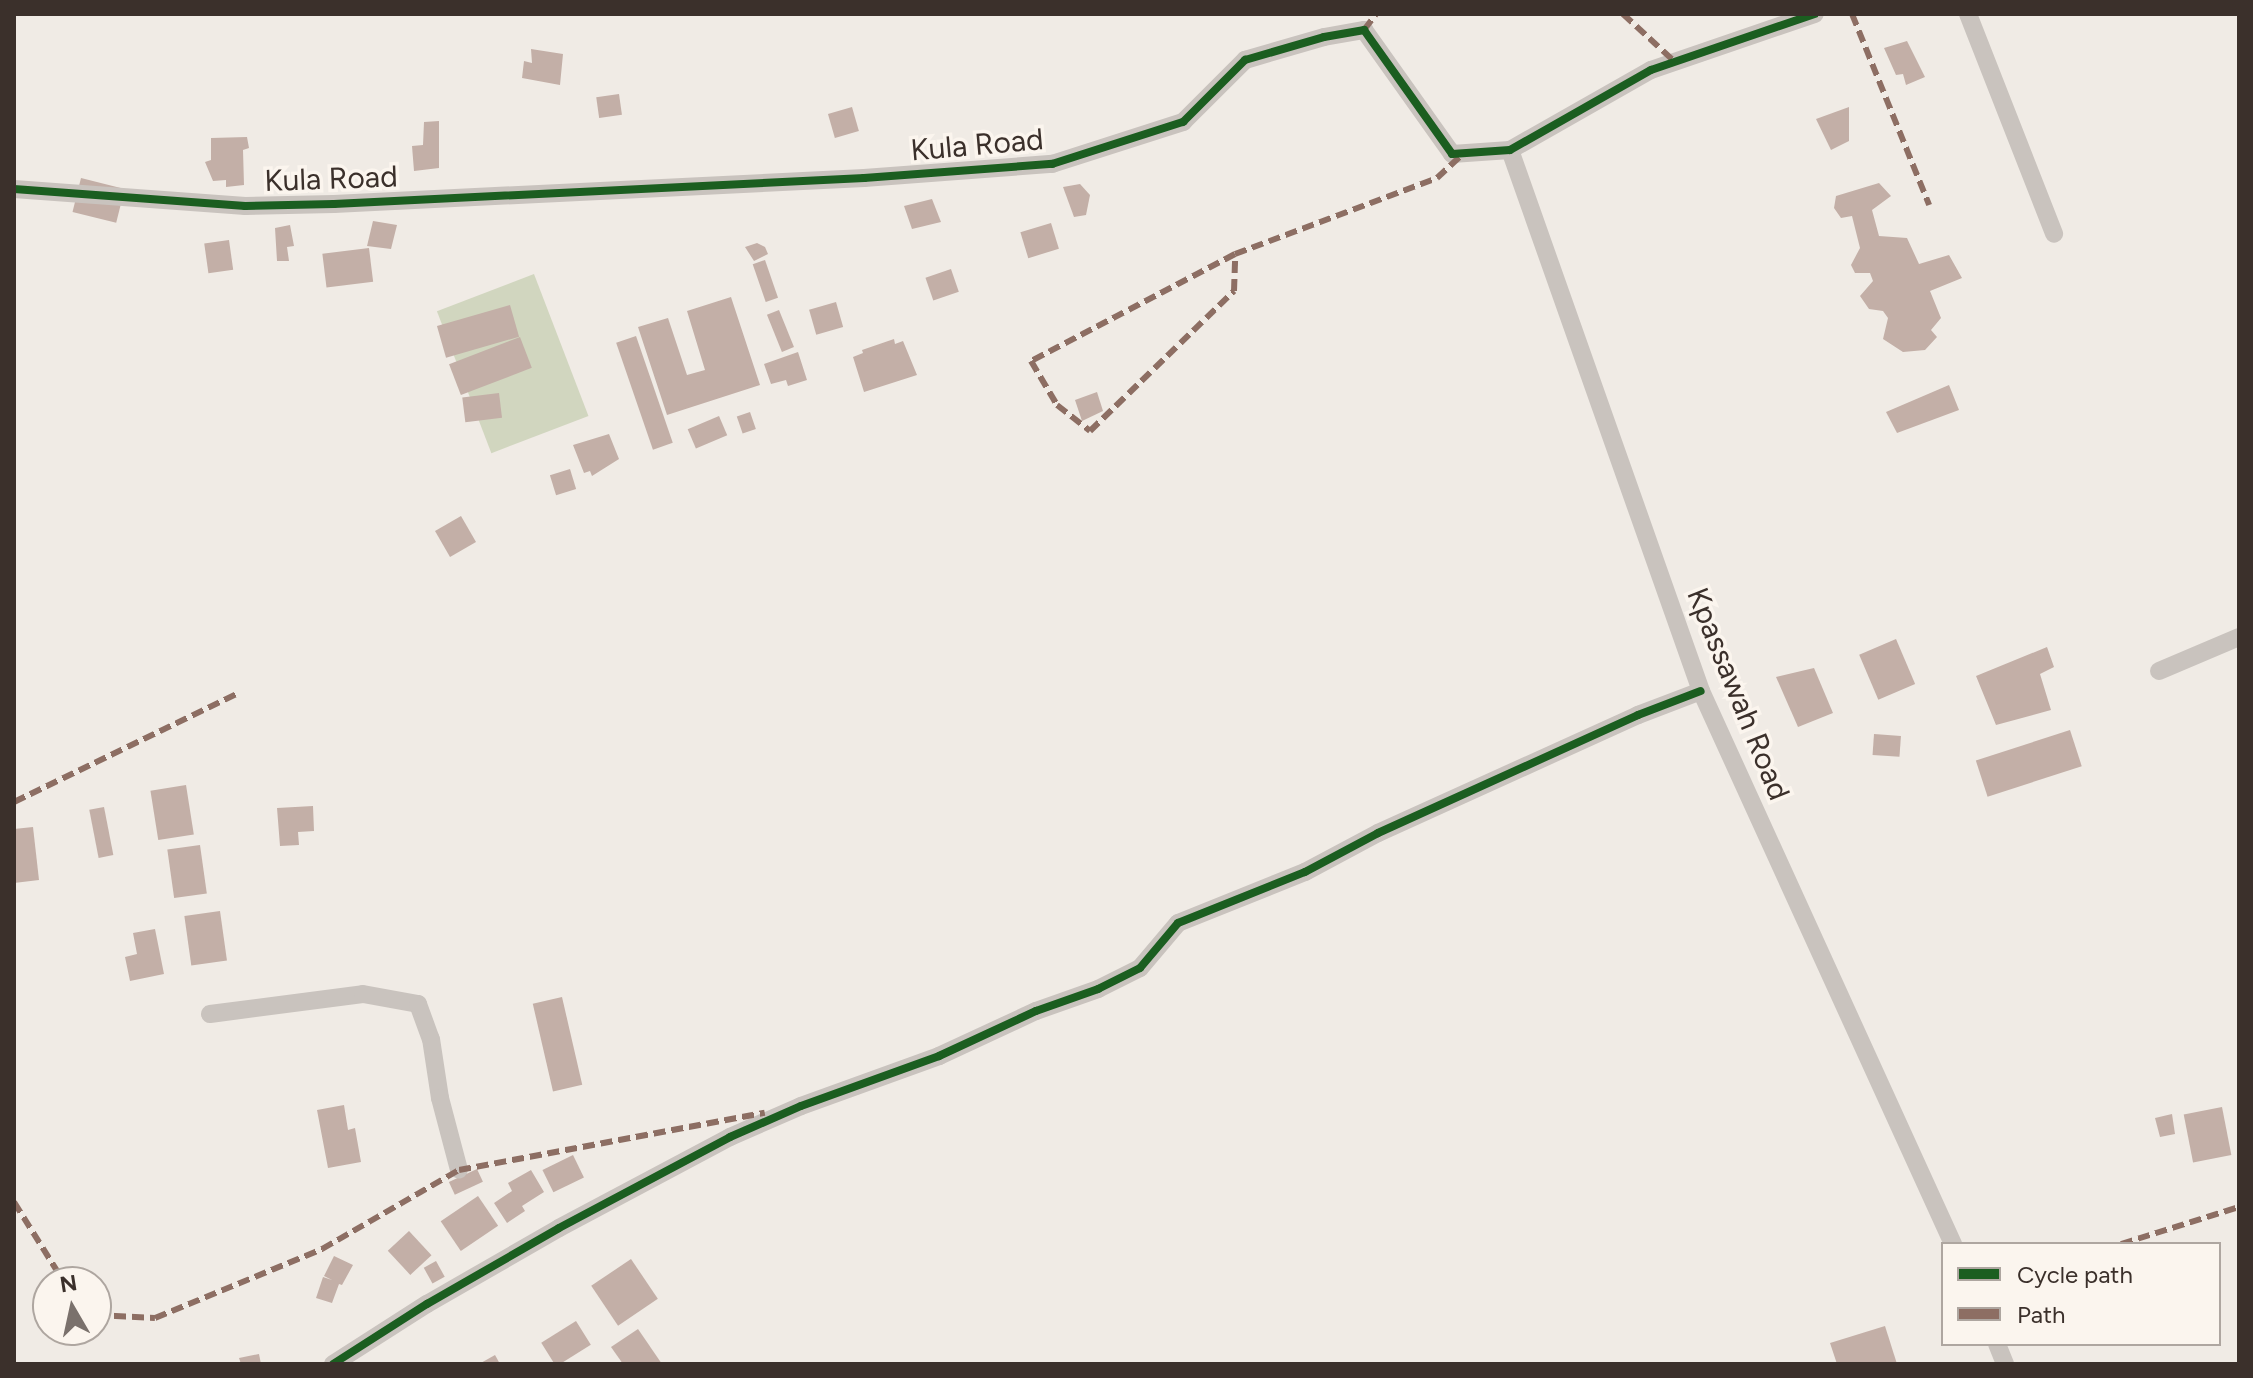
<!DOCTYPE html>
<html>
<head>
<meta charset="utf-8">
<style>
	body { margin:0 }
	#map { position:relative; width:2253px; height:1378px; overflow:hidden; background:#f0ebe5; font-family:Figtree,sans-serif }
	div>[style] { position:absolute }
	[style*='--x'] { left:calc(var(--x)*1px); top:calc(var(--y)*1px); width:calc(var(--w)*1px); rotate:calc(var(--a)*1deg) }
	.green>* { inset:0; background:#d1d6bf; transform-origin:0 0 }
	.building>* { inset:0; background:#c3afa7; transform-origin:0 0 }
	.minor>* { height:18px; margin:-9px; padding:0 9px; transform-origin:9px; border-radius:9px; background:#c9c3be }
	.quiet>* { height:6px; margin-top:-3px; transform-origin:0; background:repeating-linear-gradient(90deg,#8d6e63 0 12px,transparent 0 18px) }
	.cycleway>* { height:8px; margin:-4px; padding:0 4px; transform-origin:4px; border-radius:4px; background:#1b5e20 }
	span { translate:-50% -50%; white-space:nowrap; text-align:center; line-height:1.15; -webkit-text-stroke:7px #fbf5ee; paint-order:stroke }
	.street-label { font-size:30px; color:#3b302b }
	.frame { position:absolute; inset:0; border:16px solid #3b302b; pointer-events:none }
	.legend { position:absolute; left:1941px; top:1242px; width:280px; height:104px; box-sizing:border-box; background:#fbf5ee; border:2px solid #aea6a0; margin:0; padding:10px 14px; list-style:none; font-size:24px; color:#3b302b }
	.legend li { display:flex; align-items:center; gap:16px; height:40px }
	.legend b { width:40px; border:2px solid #aea6a0 }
	.north { position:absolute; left:32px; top:1266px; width:80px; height:80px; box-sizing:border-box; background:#fbf5ee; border:2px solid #aea6a0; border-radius:50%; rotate:351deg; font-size:22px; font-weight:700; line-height:32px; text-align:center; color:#3b302b }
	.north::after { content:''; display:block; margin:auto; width:28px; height:36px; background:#7a716c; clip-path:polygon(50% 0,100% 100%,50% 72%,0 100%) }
</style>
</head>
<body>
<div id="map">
	<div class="green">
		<div style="left:534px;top:274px;width:152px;height:104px;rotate:69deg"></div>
	</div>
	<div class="building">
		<div style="clip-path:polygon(1907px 41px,1925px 77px,1906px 85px,1903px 74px,1896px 75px,1884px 48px)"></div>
		<div style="clip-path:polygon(531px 49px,563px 54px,560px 85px,522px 78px,524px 61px,532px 63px)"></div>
		<div style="left:619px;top:94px;width:21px;height:23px;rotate:82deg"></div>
		<div style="left:852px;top:107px;width:25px;height:25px;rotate:74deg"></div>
		<div style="clip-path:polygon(1849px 107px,1849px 141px,1831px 150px,1816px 119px)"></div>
		<div style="clip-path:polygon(439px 121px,439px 168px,414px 171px,412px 146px,423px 145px,424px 122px)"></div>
		<div style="clip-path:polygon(247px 137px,249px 148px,243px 150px,244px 185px,226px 187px,226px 180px,213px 181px,205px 162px,211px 160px,211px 138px)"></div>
		<div style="left:81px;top:178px;width:45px;height:35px;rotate:14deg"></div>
		<div style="clip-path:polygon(1879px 183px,1891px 196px,1872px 210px,1879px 236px,1907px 238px,1919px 264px,1949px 255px,1962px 278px,1930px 291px,1941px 318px,1931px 330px,1937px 337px,1925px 350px,1903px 352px,1883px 339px,1888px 318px,1883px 311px,1869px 309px,1860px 296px,1873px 281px,1870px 273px,1855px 273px,1851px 265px,1860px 248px,1852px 216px,1841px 218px,1834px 208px,1836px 196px)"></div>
		<div style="clip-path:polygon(1080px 184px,1090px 195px,1086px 215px,1074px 217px,1063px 187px)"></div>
		<div style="clip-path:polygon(932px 199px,941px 222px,912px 229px,904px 206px)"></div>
		<div style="clip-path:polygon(373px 221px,397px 225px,391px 249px,367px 246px)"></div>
		<div style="left:1051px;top:223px;width:27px;height:32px;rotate:73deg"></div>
		<div style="clip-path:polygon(290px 225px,294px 246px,287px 247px,289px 261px,277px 261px,275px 228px)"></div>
		<div style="left:229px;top:240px;width:30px;height:25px;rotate:82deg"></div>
		<div style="clip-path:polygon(757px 243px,765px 247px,768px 254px,754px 261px,745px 247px)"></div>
		<div style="left:369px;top:248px;width:34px;height:47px;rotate:83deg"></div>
		<div style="left:765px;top:260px;width:40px;height:13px;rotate:71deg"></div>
		<div style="left:951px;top:269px;width:24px;height:27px;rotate:71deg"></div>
		<div style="clip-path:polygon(731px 297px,760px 385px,667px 415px,638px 327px,668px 318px,687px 375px,705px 370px,687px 311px)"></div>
		<div style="left:836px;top:302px;width:26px;height:28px;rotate:74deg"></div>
		<div style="left:510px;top:305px;width:33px;height:76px;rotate:74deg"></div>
		<div style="left:779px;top:310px;width:40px;height:13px;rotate:68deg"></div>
		<div style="left:636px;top:336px;width:113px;height:21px;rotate:71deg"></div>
		<div style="left:520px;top:337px;width:33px;height:76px;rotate:69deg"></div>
		<div style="clip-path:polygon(894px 339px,895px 344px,903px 341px,917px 375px,864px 392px,853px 357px,863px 353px,862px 350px)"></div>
		<div style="clip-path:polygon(798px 352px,807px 380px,788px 386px,786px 380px,771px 384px,764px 364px)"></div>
		<div style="clip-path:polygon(1949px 385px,1959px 410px,1897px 433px,1886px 412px)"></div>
		<div style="clip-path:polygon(1097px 392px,1103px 411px,1082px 421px,1075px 400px)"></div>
		<div style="left:499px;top:393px;width:25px;height:37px;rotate:83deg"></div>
		<div style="left:750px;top:412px;width:18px;height:14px;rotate:71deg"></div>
		<div style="left:719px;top:416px;width:21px;height:34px;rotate:67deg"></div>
		<div style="clip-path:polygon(609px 434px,619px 459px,592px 476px,590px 471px,584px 473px,573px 445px)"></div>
		<div style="left:570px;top:469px;width:21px;height:21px;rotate:73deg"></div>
		<div style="left:461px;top:516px;width:30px;height:30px;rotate:60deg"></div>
		<div style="left:1896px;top:639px;width:49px;height:40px;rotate:67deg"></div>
		<div style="clip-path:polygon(2047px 647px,2054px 667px,2040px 674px,2051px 710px,1996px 725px,1976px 676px)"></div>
		<div style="clip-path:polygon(1814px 668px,1833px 713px,1798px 727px,1776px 677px)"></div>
		<div style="left:2070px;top:730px;width:38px;height:99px;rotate:72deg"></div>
		<div style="left:1874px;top:734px;width:27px;height:21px;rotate:4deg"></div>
		<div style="left:186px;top:785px;width:50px;height:36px;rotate:81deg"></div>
		<div style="clip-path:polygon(313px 806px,314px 831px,298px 832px,299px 845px,280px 846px,277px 808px)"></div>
		<div style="left:104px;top:807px;width:49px;height:15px;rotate:79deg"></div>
		<div style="clip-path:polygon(33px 827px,39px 880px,14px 883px,14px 829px)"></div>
		<div style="left:200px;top:845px;width:49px;height:33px;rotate:82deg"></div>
		<div style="left:220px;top:911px;width:50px;height:36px;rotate:82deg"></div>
		<div style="clip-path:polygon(155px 929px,164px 974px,130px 981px,125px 957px,137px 954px,133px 933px)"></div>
		<div style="left:562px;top:997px;width:90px;height:30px;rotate:77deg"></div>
		<div style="clip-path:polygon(344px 1105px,348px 1130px,355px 1128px,361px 1162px,328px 1168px,317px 1110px)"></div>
		<div style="left:2222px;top:1107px;width:49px;height:39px;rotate:79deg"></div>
		<div style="clip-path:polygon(2172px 1114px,2175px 1134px,2160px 1137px,2155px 1118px)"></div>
		<div style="left:573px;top:1155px;width:25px;height:34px;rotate:64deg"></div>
		<div style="left:477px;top:1169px;width:14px;height:31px;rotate:65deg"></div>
		<div style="clip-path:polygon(531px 1170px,544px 1192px,522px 1206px,525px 1211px,507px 1223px,494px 1203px,512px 1191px,508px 1183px)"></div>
		<div style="left:478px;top:1196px;width:36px;height:45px;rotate:56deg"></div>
		<div style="left:409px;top:1231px;width:33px;height:29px;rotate:47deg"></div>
		<div style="clip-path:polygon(334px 1256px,353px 1265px,342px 1285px,339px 1284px,332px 1303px,316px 1298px,323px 1277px,332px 1280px,324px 1276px)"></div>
		<div style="left:631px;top:1259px;width:48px;height:48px;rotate:56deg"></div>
		<div style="left:436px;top:1261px;width:18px;height:14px;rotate:61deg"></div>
		<div style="left:576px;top:1321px;width:28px;height:41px;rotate:58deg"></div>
		<div style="clip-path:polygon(1885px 1326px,1897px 1364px,1837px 1364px,1830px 1343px)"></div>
		<div style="clip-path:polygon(638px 1329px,662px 1364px,623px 1364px,611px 1347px)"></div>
		<div style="clip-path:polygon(259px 1354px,261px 1364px,241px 1364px,239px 1358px)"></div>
		<div style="clip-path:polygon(495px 1355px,500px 1364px,479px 1364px)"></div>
	</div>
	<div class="minor">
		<div style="--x:1968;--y:14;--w:236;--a:68.6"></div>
		<div style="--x:1510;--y:150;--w:574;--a:70.55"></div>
		<div style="--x:1701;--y:691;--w:608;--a:65.5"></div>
		<div style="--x:14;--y:189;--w:232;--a:4.2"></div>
		<div style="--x:245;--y:206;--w:89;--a:-1.3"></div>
		<div style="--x:334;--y:204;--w:531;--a:-2.81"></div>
		<div style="--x:864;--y:178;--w:189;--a:-4.3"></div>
		<div style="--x:1052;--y:164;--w:138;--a:-17.8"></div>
		<div style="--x:1183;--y:122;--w:88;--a:-45"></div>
		<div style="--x:1245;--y:60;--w:82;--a:-16.2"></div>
		<div style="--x:1324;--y:37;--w:41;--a:-9.9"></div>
		<div style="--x:1364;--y:30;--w:152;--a:54.6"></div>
		<div style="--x:1452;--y:154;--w:58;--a:-3.9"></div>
		<div style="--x:1510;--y:150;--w:162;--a:-29.6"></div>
		<div style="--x:1651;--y:70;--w:173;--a:-18.9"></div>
		<div style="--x:2159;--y:671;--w:87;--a:-23"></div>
		<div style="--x:210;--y:1014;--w:154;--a:-7.4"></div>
		<div style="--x:363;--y:994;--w:56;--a:10.3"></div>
		<div style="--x:418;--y:1004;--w:37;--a:70"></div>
		<div style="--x:431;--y:1039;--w:60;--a:81.3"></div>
		<div style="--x:440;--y:1098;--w:74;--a:75.2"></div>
		<div style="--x:1997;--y:1344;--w:22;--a:68"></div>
		<div style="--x:333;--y:1364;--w:112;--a:-32.6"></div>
		<div style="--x:427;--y:1304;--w:152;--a:-29.9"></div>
		<div style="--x:559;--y:1228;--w:194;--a:-28"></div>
		<div style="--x:730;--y:1137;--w:77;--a:-23.6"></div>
		<div style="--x:801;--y:1106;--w:147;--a:-19.9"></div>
		<div style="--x:939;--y:1056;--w:107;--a:-24.9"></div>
		<div style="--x:1036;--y:1011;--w:66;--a:-19.5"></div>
		<div style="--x:1098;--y:989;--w:47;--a:-26.6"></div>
		<div style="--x:1140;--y:968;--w:59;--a:-49.8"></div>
		<div style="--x:1178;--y:923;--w:137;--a:-21.9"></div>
		<div style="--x:1305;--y:872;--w:83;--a:-28.1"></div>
		<div style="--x:1378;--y:833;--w:286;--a:-24.4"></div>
		<div style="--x:1638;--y:715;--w:67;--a:-20.9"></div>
	</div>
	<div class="quiet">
		<div style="--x:1623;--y:14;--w:71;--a:42.7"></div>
		<div style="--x:1852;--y:14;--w:206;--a:68"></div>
		<div style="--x:1364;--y:30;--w:20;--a:-53"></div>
		<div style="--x:1235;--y:254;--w:230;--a:152.3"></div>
		<div style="--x:1031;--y:361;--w:51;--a:59.4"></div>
		<div style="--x:1057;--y:405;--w:42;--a:38.2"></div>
		<div style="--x:1090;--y:431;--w:201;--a:-44.2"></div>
		<div style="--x:1234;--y:291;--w:37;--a:-88"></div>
		<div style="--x:1235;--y:254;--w:216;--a:-20.6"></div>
		<div style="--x:1437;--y:178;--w:37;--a:-43"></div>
		<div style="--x:14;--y:802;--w:247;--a:-25.9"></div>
		<div style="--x:14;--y:1202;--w:94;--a:58"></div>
		<div style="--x:2121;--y:1244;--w:124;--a:-17.4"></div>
		<div style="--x:96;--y:1315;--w:59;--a:2.9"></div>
		<div style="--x:155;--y:1318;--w:181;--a:-22.4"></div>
		<div style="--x:322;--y:1249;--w:158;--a:-30"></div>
		<div style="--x:459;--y:1170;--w:311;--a:-10.6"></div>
	</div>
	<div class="cycleway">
		<div style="--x:14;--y:189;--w:232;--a:4.2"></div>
		<div style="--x:245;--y:206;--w:89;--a:-1.3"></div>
		<div style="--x:334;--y:204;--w:531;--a:-2.81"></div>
		<div style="--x:864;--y:178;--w:189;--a:-4.3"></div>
		<div style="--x:1052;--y:164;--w:138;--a:-17.8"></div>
		<div style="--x:1183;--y:122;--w:88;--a:-45"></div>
		<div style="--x:1245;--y:60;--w:82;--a:-16.2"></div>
		<div style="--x:1324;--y:37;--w:41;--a:-9.9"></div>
		<div style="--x:1364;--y:30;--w:152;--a:54.6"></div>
		<div style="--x:1452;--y:154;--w:58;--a:-3.9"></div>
		<div style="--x:1510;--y:150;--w:162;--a:-29.6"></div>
		<div style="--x:1651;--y:70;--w:173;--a:-18.9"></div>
		<div style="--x:333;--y:1364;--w:112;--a:-32.6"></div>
		<div style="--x:427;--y:1304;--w:152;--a:-29.9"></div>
		<div style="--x:559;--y:1228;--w:194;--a:-28"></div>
		<div style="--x:730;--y:1137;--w:77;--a:-23.6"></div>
		<div style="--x:801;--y:1106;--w:147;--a:-19.9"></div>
		<div style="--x:939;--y:1056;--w:107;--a:-24.9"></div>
		<div style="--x:1036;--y:1011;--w:66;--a:-19.5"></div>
		<div style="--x:1098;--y:989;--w:47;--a:-26.6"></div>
		<div style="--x:1140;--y:968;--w:59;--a:-49.8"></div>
		<div style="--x:1178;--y:923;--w:137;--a:-21.9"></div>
		<div style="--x:1305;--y:872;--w:83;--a:-28.1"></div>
		<div style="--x:1378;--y:833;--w:286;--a:-24.4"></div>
		<div style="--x:1638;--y:715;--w:67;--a:-20.9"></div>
	</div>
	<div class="street-label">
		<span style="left:977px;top:145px;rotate:-5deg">Kula Road</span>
		<span style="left:331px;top:179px;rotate:-2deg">Kula Road</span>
		<span style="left:1738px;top:694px;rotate:68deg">Kpassawah Road</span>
	</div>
	<div class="frame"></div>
	<ul class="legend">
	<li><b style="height:10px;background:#1b5e20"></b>Cycle path</li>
	<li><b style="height:10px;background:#8d6e63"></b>Path</li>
	</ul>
	<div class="north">N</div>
</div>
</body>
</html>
